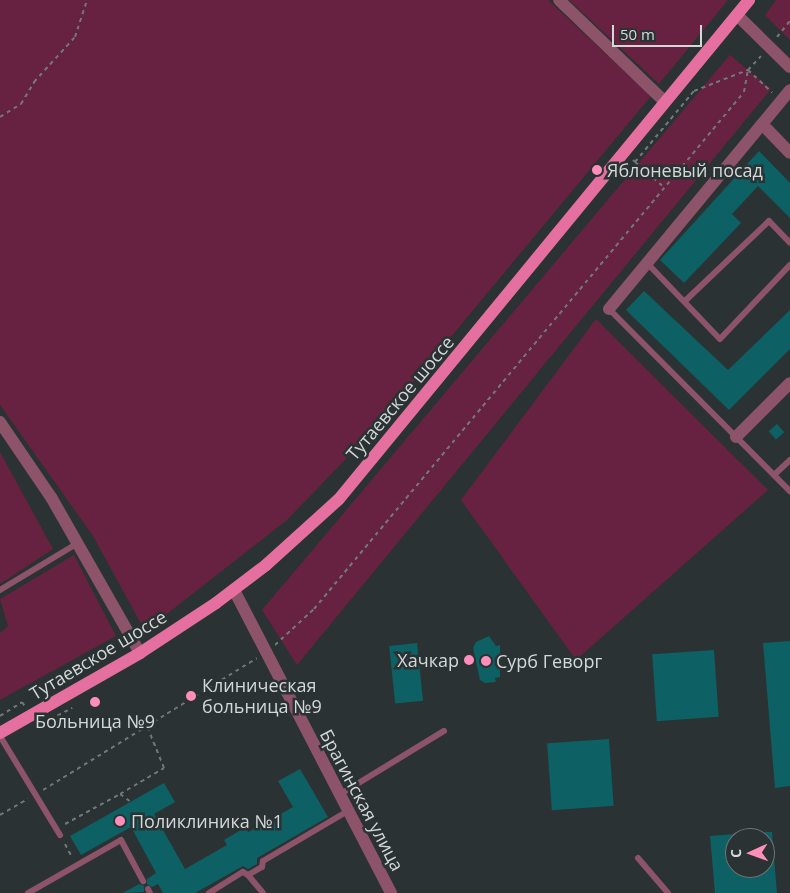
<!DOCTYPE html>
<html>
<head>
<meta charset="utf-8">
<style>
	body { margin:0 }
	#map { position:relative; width:790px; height:893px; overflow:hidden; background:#2b3233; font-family:"Open Sans",sans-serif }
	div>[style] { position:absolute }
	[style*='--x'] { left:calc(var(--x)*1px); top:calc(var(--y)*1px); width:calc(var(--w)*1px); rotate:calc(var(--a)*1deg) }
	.green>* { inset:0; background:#662240 }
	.building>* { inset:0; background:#0d6064; transform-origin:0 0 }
	.path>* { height:2px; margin-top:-1px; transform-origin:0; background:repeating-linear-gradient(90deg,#727879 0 4px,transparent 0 8px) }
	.service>* { height:6px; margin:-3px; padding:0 3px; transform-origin:3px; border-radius:3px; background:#8c5369 }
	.minor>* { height:12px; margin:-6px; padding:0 6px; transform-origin:6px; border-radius:6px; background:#8c5369 }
	.tertiary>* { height:12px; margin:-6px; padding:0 6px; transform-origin:6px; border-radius:6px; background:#8c5369 }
	.primary>* { height:12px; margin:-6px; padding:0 6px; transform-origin:6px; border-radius:6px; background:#e570a0 }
	.dots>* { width:14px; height:14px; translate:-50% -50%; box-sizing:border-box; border:2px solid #2b3233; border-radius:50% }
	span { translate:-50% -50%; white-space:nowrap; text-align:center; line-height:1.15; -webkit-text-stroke:5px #2b3233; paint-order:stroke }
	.poi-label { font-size:18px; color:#d3d8d8 }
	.left { translate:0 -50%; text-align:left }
	.right { translate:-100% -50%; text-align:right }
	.street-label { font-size:18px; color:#d3d8d8 }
	.north { position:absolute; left:725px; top:828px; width:50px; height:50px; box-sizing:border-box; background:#2b3233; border:1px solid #6e7475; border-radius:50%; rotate:268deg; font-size:14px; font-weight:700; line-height:20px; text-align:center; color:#d3d8d8 }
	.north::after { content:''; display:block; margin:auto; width:18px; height:22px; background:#ff8ebb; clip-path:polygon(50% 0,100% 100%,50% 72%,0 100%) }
	.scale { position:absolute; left:612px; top:25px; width:90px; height:22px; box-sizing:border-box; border:2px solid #d3d8d8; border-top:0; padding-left:6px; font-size:15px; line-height:18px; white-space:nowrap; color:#d3d8d8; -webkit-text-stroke:4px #2b3233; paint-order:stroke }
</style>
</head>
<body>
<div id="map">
	<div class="green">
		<div style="clip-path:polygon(0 0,548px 0,651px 96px,372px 432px,287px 520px,145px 631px,93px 536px,0 405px)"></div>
		<div style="clip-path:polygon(569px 0,728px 0,659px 84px)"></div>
		<div style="clip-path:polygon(776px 0,790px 0,790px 40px,765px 15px)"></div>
		<div style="clip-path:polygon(734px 50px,730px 55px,771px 89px,297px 665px,262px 610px)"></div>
		<div style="clip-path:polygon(596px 319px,768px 490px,576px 660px,461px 500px)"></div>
		<div style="clip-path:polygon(0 452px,53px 549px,0 584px)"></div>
		<div style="clip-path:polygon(74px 555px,116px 636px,0 700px,0 633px,8px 626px,0 599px)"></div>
	</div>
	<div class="building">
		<div style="clip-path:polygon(759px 151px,790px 183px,790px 218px,758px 186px,732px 214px,741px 223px,684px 283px,660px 260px)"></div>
		<div style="clip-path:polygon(644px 291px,728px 370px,790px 310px,790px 349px,729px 410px,626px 310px)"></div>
		<div style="left:777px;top:424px;width:11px;height:11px;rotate:49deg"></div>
		<div style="clip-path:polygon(489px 636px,496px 646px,500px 645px,500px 677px,495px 678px,496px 682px,485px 683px,480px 680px,473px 648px,476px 642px)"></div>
		<div style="clip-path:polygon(790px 641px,790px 786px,775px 788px,763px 643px)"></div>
		<div style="left:417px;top:643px;width:58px;height:28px;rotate:84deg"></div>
		<div style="left:714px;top:650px;width:67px;height:62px;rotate:86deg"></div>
		<div style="left:609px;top:739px;width:67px;height:62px;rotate:86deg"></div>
		<div style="clip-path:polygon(300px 769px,328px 817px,257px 858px,257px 864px,248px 869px,243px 866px,195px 893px,163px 893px,158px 884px,152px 887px,147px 884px,147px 879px,156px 873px,131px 827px,81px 855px,70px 836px,164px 783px,175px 802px,154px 814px,185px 869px,227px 845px,224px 840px,246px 827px,248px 832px,293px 807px,278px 781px)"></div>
		<div style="clip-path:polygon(765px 832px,772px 832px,777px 893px,715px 893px,710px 836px,735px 834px,735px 868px,765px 868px)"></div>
		<div style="clip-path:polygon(139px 884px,144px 886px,144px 892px,123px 893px)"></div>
	</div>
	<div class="path">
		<div style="--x:777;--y:37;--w:21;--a:-51"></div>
		<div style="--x:748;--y:70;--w:33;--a:43"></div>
		<div style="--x:0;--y:117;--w:25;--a:-32"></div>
		<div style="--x:21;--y:104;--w:26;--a:-59"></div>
		<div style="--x:34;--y:82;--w:61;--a:-47.7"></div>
		<div style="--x:75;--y:37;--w:39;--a:-72"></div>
		<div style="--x:633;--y:160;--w:3;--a:45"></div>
		<div style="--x:635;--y:162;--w:92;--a:-50.3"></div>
		<div style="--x:694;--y:91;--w:58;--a:-21.3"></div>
		<div style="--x:748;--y:70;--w:19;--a:-47"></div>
		<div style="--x:635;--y:162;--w:38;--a:41"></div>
		<div style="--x:275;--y:645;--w:53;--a:-42.7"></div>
		<div style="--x:314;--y:609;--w:672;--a:-50.25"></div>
		<div style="--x:744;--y:92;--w:22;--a:-80"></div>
		<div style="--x:0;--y:716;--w:26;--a:-32"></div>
		<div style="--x:22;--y:702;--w:4;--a:56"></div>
		<div style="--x:36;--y:727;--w:41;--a:-27.8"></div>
		<div style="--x:43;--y:790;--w:122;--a:-31.6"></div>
		<div style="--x:120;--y:794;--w:51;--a:-30.6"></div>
		<div style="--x:164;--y:768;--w:45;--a:-112"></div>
		<div style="--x:147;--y:726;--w:129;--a:-31.7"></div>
		<div style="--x:0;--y:815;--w:32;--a:-30"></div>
		<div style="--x:65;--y:824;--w:63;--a:-28.6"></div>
		<div style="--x:120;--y:794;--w:14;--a:36"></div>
		<div style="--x:65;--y:844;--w:15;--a:62"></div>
	</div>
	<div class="service">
		<div style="--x:647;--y:263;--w:105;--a:46.2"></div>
		<div style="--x:720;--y:339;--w:102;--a:-46.6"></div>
		<div style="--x:685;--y:301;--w:116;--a:-43.6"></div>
		<div style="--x:769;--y:221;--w:30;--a:46"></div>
		<div style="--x:609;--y:309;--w:257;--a:45.2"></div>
		<div style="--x:774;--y:475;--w:22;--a:-43"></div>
		<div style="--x:0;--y:590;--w:91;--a:-31.1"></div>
		<div style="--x:0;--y:736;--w:116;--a:58.8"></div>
		<div style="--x:339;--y:795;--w:123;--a:-31.4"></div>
		<div style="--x:638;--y:858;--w:46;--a:49.4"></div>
		<div style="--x:248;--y:875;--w:23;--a:50"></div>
		<div style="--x:148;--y:889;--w:4;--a:63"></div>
		<div style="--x:28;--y:893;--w:107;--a:-29.7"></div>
		<div style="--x:121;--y:840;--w:47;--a:61.8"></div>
		<div style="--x:209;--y:893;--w:40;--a:-32"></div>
		<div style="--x:243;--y:872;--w:6;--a:31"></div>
		<div style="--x:248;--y:875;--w:16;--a:-30"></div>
		<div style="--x:262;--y:867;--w:6;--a:-81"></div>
		<div style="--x:263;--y:861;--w:99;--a:-30.5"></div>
	</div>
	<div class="minor">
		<div style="--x:559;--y:0;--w:147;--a:43.9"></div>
		<div style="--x:762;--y:124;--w:40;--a:46"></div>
		<div style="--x:609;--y:309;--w:284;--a:-50.4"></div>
		<div style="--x:0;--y:422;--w:91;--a:55.8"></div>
		<div style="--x:51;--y:497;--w:180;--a:60.3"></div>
		<div style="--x:736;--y:437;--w:76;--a:-45"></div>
		<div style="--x:234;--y:590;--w:341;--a:62.6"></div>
	</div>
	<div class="tertiary">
		<div style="--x:737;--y:15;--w:74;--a:44.5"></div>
	</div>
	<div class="primary">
		<div style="--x:0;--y:733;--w:161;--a:-29.7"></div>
		<div style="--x:140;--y:653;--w:91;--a:-33.3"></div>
		<div style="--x:216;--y:603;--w:63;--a:-37.2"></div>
		<div style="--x:266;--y:565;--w:98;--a:-42.1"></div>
		<div style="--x:339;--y:499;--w:646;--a:-50.59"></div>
	</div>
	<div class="dots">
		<div style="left:597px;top:170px;background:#ff8ebb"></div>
		<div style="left:469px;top:660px;background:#ff8ebb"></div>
		<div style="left:486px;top:661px;background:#ff8ebb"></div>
		<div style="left:191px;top:696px;background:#ff8ebb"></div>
		<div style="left:95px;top:702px;background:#ff8ebb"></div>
		<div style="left:120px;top:821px;background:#ff8ebb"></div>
	</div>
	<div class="poi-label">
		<span class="left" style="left:607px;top:170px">Яблоневый посад</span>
		<span class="right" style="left:459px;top:660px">Хачкар</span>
		<span class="left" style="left:496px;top:661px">Сурб Геворг</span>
		<span class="left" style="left:202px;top:696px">Клиническая<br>больница №9</span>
		<span style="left:95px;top:721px">Больница №9</span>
		<span class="left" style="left:131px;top:821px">Поликлиника №1</span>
	</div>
	<div class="street-label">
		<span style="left:400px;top:398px;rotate:-50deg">Тутаевское шоссе</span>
		<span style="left:98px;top:655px;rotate:-31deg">Тутаевское шоссе</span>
		<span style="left:362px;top:800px;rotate:62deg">Брагинская улица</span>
	</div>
	<div class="north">С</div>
	<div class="scale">50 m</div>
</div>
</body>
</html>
